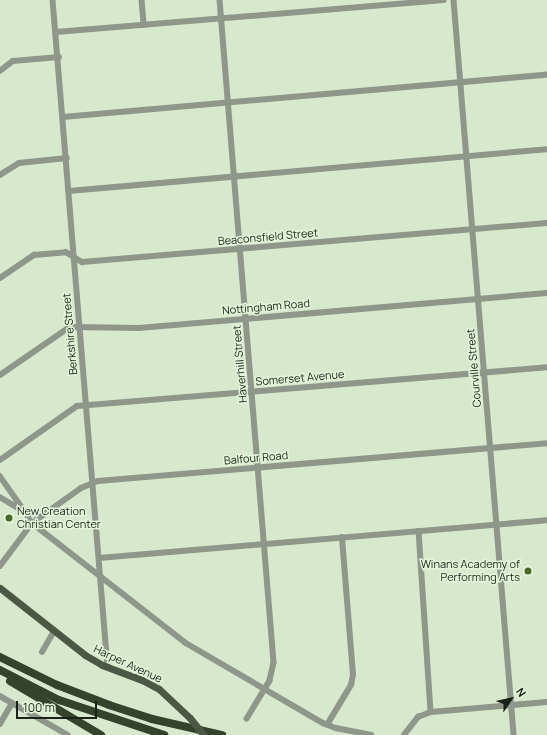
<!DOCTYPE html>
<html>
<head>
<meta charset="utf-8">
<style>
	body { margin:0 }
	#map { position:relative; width:547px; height:735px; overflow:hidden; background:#d7e8cd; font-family:Manrope,sans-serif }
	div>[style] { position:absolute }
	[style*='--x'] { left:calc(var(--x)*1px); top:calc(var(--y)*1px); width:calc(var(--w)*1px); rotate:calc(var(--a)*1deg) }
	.minor>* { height:5.5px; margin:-2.75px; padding:0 2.75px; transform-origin:2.75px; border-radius:2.75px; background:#8f968a }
	.major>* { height:7px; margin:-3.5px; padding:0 3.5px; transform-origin:3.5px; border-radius:3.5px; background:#4c5844 }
	.highway>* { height:8px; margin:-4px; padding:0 4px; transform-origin:4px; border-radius:4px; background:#35422c }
	.major-bridge>* { height:7px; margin:-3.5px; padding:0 3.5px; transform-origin:3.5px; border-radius:3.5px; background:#4c5844 }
	.dots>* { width:11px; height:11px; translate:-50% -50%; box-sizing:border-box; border:2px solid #e4f5da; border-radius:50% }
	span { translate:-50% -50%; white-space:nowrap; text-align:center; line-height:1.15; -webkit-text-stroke:3px #e4f5da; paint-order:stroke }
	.street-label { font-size:11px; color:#1b2117 }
	.poi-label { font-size:11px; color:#1b2117 }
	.left { translate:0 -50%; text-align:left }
	.right { translate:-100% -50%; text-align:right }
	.north { position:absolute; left:491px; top:679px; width:40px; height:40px; -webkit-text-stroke:3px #e4f5da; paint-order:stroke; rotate:56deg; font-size:11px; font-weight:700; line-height:16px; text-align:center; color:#1b2117 }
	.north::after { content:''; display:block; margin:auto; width:14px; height:18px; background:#1b2117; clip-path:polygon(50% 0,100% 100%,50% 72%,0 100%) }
	.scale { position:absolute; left:16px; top:701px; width:81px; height:18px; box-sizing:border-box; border:2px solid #1b2117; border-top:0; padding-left:5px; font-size:12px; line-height:14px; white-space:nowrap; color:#1b2117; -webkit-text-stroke:3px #e4f5da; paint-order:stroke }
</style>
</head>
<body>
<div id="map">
	<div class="minor">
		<div style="--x:53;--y:0;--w:669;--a:85.29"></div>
		<div style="--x:142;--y:0;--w:25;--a:85"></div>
		<div style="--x:220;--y:0;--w:665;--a:85.34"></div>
		<div style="--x:274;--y:663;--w:18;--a:103"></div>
		<div style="--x:270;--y:681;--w:44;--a:121.2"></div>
		<div style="--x:454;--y:0;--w:737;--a:85.33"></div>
		<div style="--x:56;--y:32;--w:389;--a:-4.7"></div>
		<div style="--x:0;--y:71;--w:16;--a:-38"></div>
		<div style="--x:13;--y:61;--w:46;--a:-5"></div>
		<div style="--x:63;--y:117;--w:486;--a:-5"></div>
		<div style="--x:0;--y:175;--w:22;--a:-32"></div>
		<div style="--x:19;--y:163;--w:48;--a:-5.9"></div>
		<div style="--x:69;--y:191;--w:480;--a:-5"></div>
		<div style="--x:0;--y:278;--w:41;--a:-34.1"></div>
		<div style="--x:34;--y:255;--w:32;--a:-5"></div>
		<div style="--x:66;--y:252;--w:19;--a:32"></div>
		<div style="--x:82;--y:262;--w:467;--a:-4.8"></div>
		<div style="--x:0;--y:375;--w:81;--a:-34.5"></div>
		<div style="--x:67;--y:329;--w:6;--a:-18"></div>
		<div style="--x:73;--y:327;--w:66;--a:0.9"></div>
		<div style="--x:139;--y:328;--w:409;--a:-4.9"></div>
		<div style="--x:0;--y:460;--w:94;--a:-35"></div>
		<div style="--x:77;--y:406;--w:472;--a:-4.7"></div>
		<div style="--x:0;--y:476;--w:42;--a:54.8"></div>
		<div style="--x:0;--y:497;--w:29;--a:31"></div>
		<div style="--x:25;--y:512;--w:13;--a:58"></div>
		<div style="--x:32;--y:523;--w:195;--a:37.9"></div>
		<div style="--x:186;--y:643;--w:159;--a:30.3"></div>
		<div style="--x:323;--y:723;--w:14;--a:21"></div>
		<div style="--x:336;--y:728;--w:36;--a:11"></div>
		<div style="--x:419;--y:531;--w:181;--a:86.2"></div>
		<div style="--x:99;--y:558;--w:450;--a:-4.8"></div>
		<div style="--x:0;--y:566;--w:54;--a:-53.3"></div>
		<div style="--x:32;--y:523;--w:60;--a:-35.5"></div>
		<div style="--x:81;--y:488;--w:18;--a:-22"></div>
		<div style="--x:98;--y:481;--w:451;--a:-4.8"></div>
		<div style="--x:42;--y:652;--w:24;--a:-60"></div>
		<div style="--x:0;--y:696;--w:78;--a:29.8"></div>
		<div style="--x:0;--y:724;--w:24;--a:-60"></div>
		<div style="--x:327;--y:725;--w:47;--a:-59"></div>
		<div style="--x:351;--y:685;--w:10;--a:-79"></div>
		<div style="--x:353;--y:675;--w:138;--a:-94.6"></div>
		<div style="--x:404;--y:735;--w:23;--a:-52"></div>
		<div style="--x:418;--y:717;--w:14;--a:-21"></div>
		<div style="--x:431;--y:712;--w:116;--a:-4.9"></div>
	</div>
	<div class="major">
		<div style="--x:0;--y:588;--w:108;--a:38.2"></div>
		<div style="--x:85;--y:655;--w:20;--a:30"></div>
		<div style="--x:102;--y:665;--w:43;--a:20.6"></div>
		<div style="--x:142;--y:680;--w:19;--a:28"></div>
		<div style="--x:159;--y:689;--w:42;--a:43.1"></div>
	</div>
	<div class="highway">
		<div style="--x:0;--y:657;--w:64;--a:26.2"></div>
		<div style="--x:57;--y:685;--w:56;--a:21"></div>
		<div style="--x:109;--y:705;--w:45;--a:18"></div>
		<div style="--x:152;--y:719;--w:72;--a:12.9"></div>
		<div style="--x:0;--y:670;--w:66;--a:27"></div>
		<div style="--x:59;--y:700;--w:111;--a:18.4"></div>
		<div style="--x:10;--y:681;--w:106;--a:30.7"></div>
	</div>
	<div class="major-bridge">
		<div style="--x:190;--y:718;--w:22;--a:51"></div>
	</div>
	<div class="dots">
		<div style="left:9px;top:518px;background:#456b25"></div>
		<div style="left:528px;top:571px;background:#456b25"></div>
	</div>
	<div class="street-label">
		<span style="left:268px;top:237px;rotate:-5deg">Beaconsfield Street</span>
		<span style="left:266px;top:307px;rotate:-5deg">Nottingham Road</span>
		<span style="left:70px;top:334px;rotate:-95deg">Berkshire Street</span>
		<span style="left:240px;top:364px;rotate:-95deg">Haverhill Street</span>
		<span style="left:474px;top:368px;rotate:-95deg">Courville Street</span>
		<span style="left:300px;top:378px;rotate:-5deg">Somerset Avenue</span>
		<span style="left:256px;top:458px;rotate:-5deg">Balfour Road</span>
		<span style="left:128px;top:664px;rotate:25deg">Harper Avenue</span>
	</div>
	<div class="poi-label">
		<span class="left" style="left:17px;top:518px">New Creation<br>Christian Center</span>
		<span class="right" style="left:520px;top:571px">Winans Academy of<br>Performing Arts</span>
	</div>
	<div class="north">N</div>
	<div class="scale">100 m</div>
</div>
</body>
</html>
